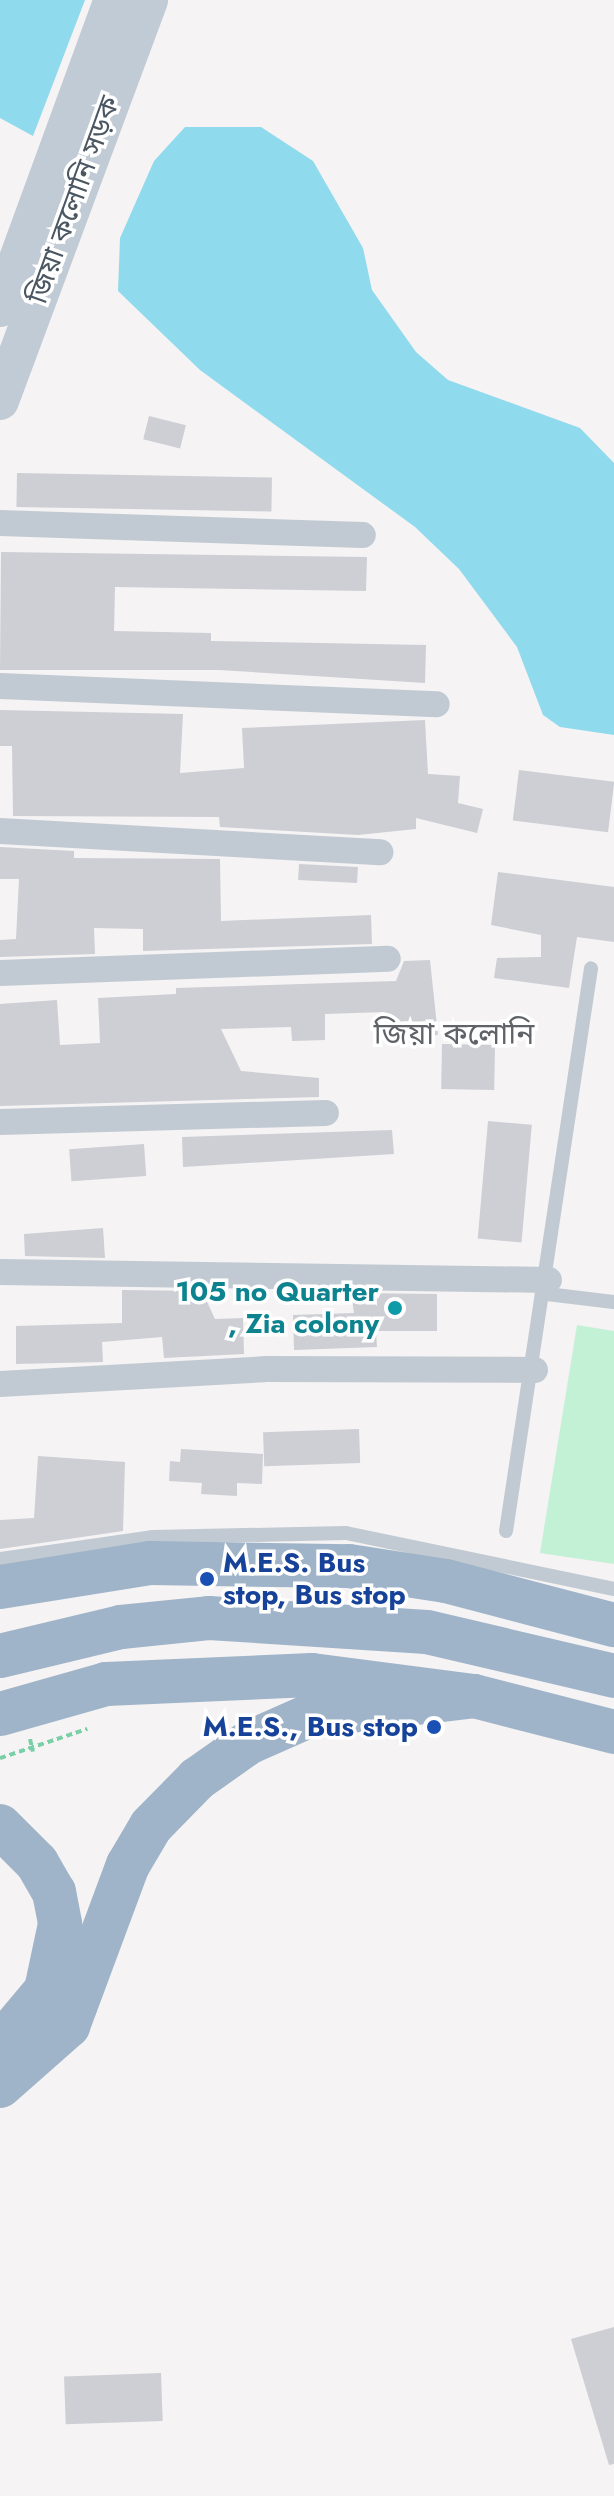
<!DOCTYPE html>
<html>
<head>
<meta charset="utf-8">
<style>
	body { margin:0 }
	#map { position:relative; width:614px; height:2496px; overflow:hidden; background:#f5f3f3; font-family:Jost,"Noto Sans Bengali",sans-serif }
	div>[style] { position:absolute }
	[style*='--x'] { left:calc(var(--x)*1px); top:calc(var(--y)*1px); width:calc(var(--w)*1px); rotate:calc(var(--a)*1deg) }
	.green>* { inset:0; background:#c3f1d5 }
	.water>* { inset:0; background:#90daee }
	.building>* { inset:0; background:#cdcfd5; transform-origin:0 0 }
	.path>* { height:4px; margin-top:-2px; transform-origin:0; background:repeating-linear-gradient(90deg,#7ad0a6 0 6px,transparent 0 10px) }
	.service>* { height:14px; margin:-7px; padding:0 7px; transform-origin:7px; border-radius:7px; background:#c1cad2 }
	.minor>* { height:26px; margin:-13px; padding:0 13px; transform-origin:13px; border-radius:13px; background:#c1cad2 }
	.secondary>* { height:38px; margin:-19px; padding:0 19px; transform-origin:19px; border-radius:19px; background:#c1cbd6 }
	.trunk>* { height:44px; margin:-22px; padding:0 22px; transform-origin:22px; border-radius:22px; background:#9fb4c9 }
	.dots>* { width:22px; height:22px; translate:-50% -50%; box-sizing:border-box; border:4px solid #fff; border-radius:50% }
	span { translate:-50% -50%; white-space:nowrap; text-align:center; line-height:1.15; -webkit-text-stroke:7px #fff; paint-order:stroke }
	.street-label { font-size:28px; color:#4a5661 }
	.culture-label { font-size:28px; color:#0d838f; font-weight:700 }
	.right { translate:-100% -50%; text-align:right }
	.transit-label { font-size:28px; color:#164399; font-weight:700 }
	.left { translate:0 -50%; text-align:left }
	.neighbourhood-label { font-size:30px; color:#5f6368 }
</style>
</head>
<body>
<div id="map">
	<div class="green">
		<div style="clip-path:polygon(577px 1325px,614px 1331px,614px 1564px,540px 1553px)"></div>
	</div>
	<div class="water">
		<div style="clip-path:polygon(0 0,85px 0,33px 136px,0 118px)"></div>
		<div style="clip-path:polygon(185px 127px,261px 127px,313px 161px,363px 248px,372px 290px,416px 352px,448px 380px,580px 428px,614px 463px,614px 735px,560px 727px,543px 715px,517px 647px,459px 569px,415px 527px,200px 370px,118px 291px,120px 238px,154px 161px)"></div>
	</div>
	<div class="building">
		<div style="left:149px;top:416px;width:38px;height:24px;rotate:14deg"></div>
		<div style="left:17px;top:473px;width:255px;height:34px;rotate:1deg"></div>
		<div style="clip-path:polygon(1px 552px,367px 557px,366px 591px,115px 587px,114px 631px,211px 633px,211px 641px,426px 645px,425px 683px,219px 670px,0 670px)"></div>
		<div style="clip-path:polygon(0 710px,183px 714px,180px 773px,244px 768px,242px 728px,425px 720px,428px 774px,460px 776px,458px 803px,483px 809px,477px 833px,416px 818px,416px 829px,358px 835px,220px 827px,219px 817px,13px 816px,12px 746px,0 746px)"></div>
		<div style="left:519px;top:770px;width:96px;height:51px;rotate:7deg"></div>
		<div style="clip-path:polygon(0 847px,74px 851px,74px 858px,220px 859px,221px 921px,371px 915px,372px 944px,143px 951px,143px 929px,94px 928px,95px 954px,0 957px,0 940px,16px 939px,19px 879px,0 879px)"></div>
		<div style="left:299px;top:864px;width:59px;height:16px;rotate:3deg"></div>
		<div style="clip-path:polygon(498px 872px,614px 887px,614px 942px,577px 937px,569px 988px,494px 978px,497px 958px,541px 957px,541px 935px,491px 925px)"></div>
		<div style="clip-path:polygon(430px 960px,438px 1035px,387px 1039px,385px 1012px,325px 1014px,325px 1040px,292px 1041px,291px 1027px,221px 1029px,241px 1071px,319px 1078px,319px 1097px,0 1106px,0 1004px,57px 1000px,60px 1045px,100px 1043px,98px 998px,176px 994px,176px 988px,396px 981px,404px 961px)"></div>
		<div style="left:442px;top:1044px;width:53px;height:45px;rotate:1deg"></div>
		<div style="left:488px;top:1121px;width:44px;height:118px;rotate:5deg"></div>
		<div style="clip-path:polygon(392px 1130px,394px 1154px,183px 1167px,182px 1137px)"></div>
		<div style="left:144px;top:1144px;width:32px;height:75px;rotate:86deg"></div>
		<div style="clip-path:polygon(103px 1228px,105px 1258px,25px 1256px,24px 1234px)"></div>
		<div style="clip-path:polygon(122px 1290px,202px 1291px,215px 1319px,243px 1318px,244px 1354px,164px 1358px,162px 1337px,102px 1342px,103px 1362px,16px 1364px,16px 1326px,122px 1323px)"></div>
		<div style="clip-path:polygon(351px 1293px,437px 1294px,437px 1331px,376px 1331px,377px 1347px,294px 1350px,293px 1315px,354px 1313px)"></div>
		<div style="left:359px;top:1429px;width:34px;height:96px;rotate:88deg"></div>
		<div style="clip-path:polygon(181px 1449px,263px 1454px,262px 1484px,237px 1483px,237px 1496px,201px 1494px,202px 1483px,169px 1481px,170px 1461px,180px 1462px)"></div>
		<div style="clip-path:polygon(38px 1456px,125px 1462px,123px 1531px,0 1549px,0 1520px,34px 1518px)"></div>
		<div style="clip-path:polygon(614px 2327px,614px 2464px,609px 2465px,571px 2339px)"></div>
		<div style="left:161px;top:2373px;width:48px;height:97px;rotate:88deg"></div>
	</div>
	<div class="path">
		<div style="--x:30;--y:1739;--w:13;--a:77"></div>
		<div style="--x:0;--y:1758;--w:92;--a:-18.4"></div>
	</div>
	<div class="service">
		<div style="--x:547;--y:1294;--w:67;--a:6.8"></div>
		<div style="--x:506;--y:1531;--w:569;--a:-81.41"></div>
		<div style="--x:0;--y:1559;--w:155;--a:-8.2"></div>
		<div style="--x:153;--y:1537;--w:193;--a:-1.2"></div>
		<div style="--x:346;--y:1533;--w:274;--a:11.8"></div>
	</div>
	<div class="minor">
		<div style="--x:0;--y:523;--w:363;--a:1.9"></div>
		<div style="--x:0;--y:686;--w:437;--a:2.4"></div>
		<div style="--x:0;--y:831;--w:381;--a:3.2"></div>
		<div style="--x:0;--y:973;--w:388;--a:-2.1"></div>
		<div style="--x:0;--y:1122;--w:326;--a:-1.6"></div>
		<div style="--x:0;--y:1272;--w:549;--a:0.83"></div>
		<div style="--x:0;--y:1384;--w:265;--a:-3.2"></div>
		<div style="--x:265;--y:1369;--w:270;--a:0.2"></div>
	</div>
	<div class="secondary">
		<div style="--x:0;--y:308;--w:328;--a:-69.9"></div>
		<div style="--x:0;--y:401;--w:428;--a:-69.6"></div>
	</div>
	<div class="trunk">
		<div style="--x:0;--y:1587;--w:152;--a:-9.1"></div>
		<div style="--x:150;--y:1563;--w:199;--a:0.9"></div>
		<div style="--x:349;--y:1566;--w:98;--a:8.8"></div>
		<div style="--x:446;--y:1581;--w:174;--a:14.7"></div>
		<div style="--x:0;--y:1656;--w:124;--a:-13.5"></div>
		<div style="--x:121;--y:1627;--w:88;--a:-5.8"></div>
		<div style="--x:209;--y:1618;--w:218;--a:3.7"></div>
		<div style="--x:427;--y:1632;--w:192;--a:13.2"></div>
		<div style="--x:0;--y:1714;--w:110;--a:-15.8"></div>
		<div style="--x:106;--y:1684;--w:206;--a:-2.5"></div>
		<div style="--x:312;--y:1675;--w:163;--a:7.4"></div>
		<div style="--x:474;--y:1696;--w:145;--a:14.4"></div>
		<div style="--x:0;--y:1826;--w:52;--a:45"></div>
		<div style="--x:37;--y:1863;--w:34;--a:60"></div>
		<div style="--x:54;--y:1892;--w:33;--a:79"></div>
		<div style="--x:60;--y:1924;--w:67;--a:102"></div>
		<div style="--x:46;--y:1990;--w:72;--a:129.9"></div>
		<div style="--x:0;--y:2086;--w:91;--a:-41.4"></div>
		<div style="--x:68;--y:2026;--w:172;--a:-69.6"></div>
		<div style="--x:128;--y:1865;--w:45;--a:-59.5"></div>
		<div style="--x:151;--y:1826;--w:66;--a:-45.6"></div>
		<div style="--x:197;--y:1779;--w:62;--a:-35.2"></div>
		<div style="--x:248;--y:1743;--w:67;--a:-23.9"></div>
		<div style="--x:309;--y:1716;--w:166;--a:-6.9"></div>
	</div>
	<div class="dots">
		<div style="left:395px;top:1308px;background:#0f9aa8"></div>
		<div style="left:207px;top:1579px;background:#1a4fb4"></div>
		<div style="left:434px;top:1727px;background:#1a4fb4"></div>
	</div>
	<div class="street-label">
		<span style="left:74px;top:200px;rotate:-70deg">জিয়া কলোনি সড়ক</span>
	</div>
	<div class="culture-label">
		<span class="right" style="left:379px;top:1308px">105 no Quarter<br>, Zia colony</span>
	</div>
	<div class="transit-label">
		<span class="left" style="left:223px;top:1579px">M.E.S. Bus<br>stop, Bus stop</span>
		<span class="right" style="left:418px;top:1727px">M.E.S., Bus stop</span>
	</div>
	<div class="neighbourhood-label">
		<span style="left:454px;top:1034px">জিয়া কলোনি</span>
	</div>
</div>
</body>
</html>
